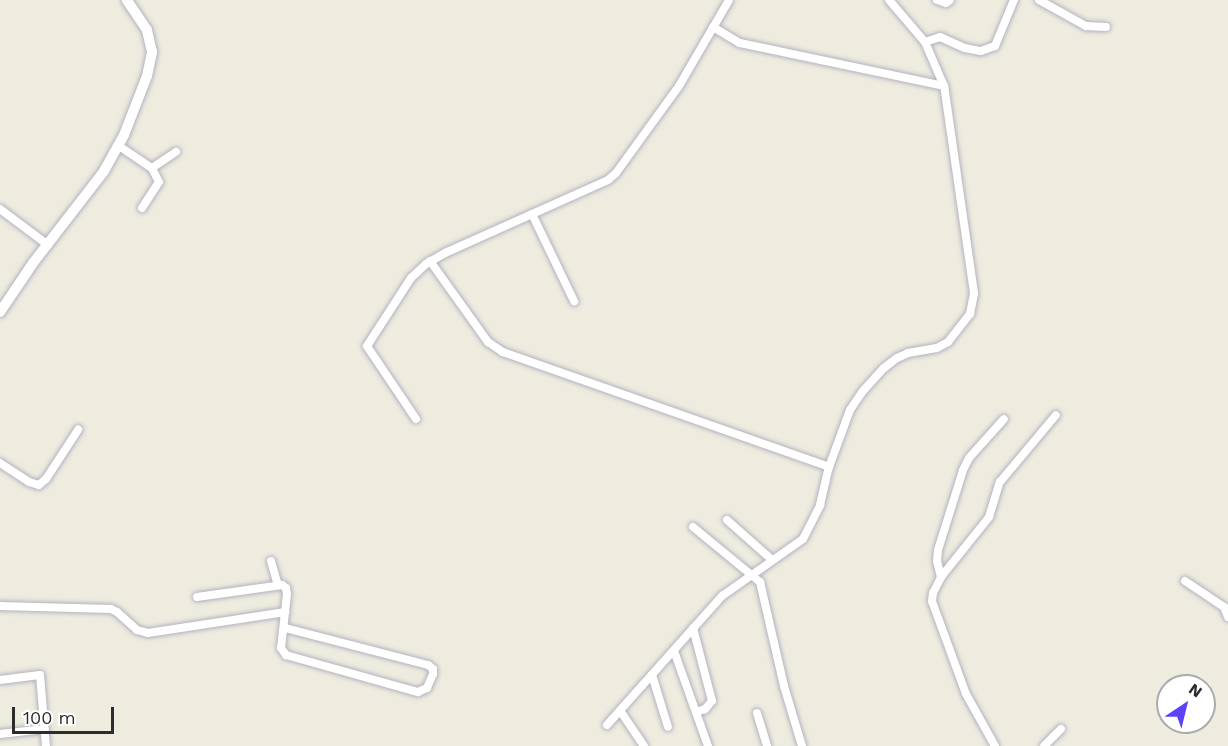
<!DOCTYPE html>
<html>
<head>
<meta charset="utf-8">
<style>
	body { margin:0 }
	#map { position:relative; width:1228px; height:746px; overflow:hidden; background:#eeecdf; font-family:"Work Sans",sans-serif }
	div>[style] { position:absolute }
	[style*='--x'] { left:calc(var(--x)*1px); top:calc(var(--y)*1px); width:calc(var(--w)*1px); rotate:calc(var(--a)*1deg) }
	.roads { filter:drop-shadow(0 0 2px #b5b2c0) drop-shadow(0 0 2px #b5b2c0) }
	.minor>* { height:8px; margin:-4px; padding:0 4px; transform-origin:4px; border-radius:4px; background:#fff }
	.secondary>* { height:10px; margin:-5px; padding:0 5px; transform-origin:5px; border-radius:5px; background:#fff }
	span { translate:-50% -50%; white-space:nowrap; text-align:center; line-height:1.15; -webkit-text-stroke:5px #fff; paint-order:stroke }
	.north { position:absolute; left:1156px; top:674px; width:60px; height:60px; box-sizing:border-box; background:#fff; border:2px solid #ababab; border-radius:50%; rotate:35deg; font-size:16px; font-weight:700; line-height:24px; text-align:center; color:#2c2c2c }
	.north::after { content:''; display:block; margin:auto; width:21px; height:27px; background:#5c42f8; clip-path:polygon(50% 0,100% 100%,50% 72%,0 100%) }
	.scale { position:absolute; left:12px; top:707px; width:102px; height:27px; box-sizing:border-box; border:3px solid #2c2c2c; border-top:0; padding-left:8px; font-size:18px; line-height:21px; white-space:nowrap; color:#2c2c2c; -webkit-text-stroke:4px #fff; paint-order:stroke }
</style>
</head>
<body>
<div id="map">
	<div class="roads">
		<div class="minor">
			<div style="--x:937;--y:0;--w:9;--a:18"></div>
			<div style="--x:946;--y:3;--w:5;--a:-37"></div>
			<div style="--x:1039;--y:0;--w:54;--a:29"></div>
			<div style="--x:1086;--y:26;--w:20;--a:3"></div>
			<div style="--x:713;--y:27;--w:31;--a:31"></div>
			<div style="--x:740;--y:43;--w:208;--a:11.9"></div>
			<div style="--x:925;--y:42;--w:16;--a:-18"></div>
			<div style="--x:940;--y:37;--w:27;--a:24"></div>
			<div style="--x:965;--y:48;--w:16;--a:11"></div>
			<div style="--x:981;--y:51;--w:15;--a:-20"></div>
			<div style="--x:995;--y:46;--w:50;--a:-67.6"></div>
			<div style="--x:119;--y:146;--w:40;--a:34"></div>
			<div style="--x:152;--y:168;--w:29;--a:-34"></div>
			<div style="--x:142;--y:208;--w:31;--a:-57"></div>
			<div style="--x:159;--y:182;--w:16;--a:-117"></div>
			<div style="--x:0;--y:209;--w:60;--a:36.9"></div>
			<div style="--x:532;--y:214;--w:97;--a:64.2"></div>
			<div style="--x:430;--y:261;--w:100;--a:54.4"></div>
			<div style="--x:488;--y:342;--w:18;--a:34"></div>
			<div style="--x:503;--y:352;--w:346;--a:19.4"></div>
			<div style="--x:416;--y:419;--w:88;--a:-123.9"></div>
			<div style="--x:367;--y:346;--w:81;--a:-57.1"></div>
			<div style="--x:411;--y:278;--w:21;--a:-43"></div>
			<div style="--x:426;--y:264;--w:22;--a:-30"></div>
			<div style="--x:445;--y:253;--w:179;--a:-24.1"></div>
			<div style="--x:608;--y:180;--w:11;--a:-41"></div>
			<div style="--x:616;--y:173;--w:107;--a:-54.1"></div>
			<div style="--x:679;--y:86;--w:99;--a:-59.8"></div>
			<div style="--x:0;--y:463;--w:35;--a:33"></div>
			<div style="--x:29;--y:482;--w:10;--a:17"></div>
			<div style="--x:39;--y:485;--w:9;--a:-41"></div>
			<div style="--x:46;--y:479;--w:59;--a:-56.9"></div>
			<div style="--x:727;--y:520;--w:60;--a:41.6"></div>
			<div style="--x:693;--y:527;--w:87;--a:39.4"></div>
			<div style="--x:760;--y:582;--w:107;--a:77"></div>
			<div style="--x:784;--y:686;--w:63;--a:73.3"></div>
			<div style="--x:271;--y:561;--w:25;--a:74"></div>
			<div style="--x:941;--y:577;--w:77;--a:-51.3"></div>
			<div style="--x:989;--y:517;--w:37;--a:-73"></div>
			<div style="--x:1000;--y:482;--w:87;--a:-50.1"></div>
			<div style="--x:1185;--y:581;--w:47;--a:33.7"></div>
			<div style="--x:1224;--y:607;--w:11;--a:68"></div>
			<div style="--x:197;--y:597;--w:86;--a:-8"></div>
			<div style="--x:282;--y:585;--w:5;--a:37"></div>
			<div style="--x:286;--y:588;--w:6;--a:81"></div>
			<div style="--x:287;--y:594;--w:54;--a:96.3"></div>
			<div style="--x:281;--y:648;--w:9;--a:54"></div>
			<div style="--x:286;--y:655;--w:137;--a:15.7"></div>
			<div style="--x:418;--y:692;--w:10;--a:-24"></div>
			<div style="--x:427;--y:688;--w:15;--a:-67"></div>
			<div style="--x:433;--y:674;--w:5;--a:-90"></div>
			<div style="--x:433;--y:669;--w:6;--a:-141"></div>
			<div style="--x:428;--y:665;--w:148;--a:-165.5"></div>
			<div style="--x:0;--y:606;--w:111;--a:1.5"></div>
			<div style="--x:111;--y:609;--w:7;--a:27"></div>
			<div style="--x:117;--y:612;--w:27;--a:42"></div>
			<div style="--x:137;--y:630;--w:11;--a:15"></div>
			<div style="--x:148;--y:633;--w:139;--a:-8.7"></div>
			<div style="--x:693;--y:628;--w:75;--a:75.4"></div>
			<div style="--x:712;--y:701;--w:11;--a:131"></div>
			<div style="--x:705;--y:709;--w:9;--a:162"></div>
			<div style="--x:674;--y:651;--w:101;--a:70.3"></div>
			<div style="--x:652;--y:675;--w:54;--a:72.9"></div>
			<div style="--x:0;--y:680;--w:40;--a:-7.1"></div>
			<div style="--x:40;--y:675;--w:71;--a:85.2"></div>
			<div style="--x:621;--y:712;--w:41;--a:55.9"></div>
			<div style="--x:757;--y:713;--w:34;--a:73"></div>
			<div style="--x:607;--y:725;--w:173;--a:-48.3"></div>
			<div style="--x:722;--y:596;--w:99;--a:-35.1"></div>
			<div style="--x:803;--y:539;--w:38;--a:-63"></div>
			<div style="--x:820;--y:505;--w:39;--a:-77"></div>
			<div style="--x:829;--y:467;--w:61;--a:-69.8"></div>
			<div style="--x:850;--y:410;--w:23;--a:-56"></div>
			<div style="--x:863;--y:391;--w:31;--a:-48"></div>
			<div style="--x:884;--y:368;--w:16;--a:-38"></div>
			<div style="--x:897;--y:358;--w:12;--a:-24"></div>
			<div style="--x:908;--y:353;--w:29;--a:-10"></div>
			<div style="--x:937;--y:348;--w:13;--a:-29"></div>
			<div style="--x:948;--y:342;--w:36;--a:-52"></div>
			<div style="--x:970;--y:314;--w:21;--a:-79"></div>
			<div style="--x:974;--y:293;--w:209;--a:-98.2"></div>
			<div style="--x:944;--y:86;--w:48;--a:-113.4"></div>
			<div style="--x:925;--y:42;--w:55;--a:-130.6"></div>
			<div style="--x:0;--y:734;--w:45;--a:-6.3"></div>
			<div style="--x:995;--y:746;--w:60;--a:-119.1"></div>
			<div style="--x:966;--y:694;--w:99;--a:-110.1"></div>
			<div style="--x:932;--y:601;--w:8;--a:-83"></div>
			<div style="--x:933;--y:593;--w:18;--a:-63"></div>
			<div style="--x:941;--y:577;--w:16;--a:-104"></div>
			<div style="--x:937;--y:561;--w:11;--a:-85"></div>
			<div style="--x:938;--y:550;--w:84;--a:-72.6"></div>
			<div style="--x:963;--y:470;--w:13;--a:-63"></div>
			<div style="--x:969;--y:458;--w:52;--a:-48.1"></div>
			<div style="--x:1044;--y:746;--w:24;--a:-45"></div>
		</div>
		<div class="secondary">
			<div style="--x:0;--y:312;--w:59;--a:-56"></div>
			<div style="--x:33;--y:263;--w:116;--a:-52.3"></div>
			<div style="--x:104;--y:171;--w:41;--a:-60.9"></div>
			<div style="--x:124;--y:135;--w:63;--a:-68.7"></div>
			<div style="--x:147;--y:76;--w:25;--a:-78"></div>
			<div style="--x:152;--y:52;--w:23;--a:-103"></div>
			<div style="--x:147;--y:30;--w:36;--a:-124"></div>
		</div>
	</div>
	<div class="north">N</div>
	<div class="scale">100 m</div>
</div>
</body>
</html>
